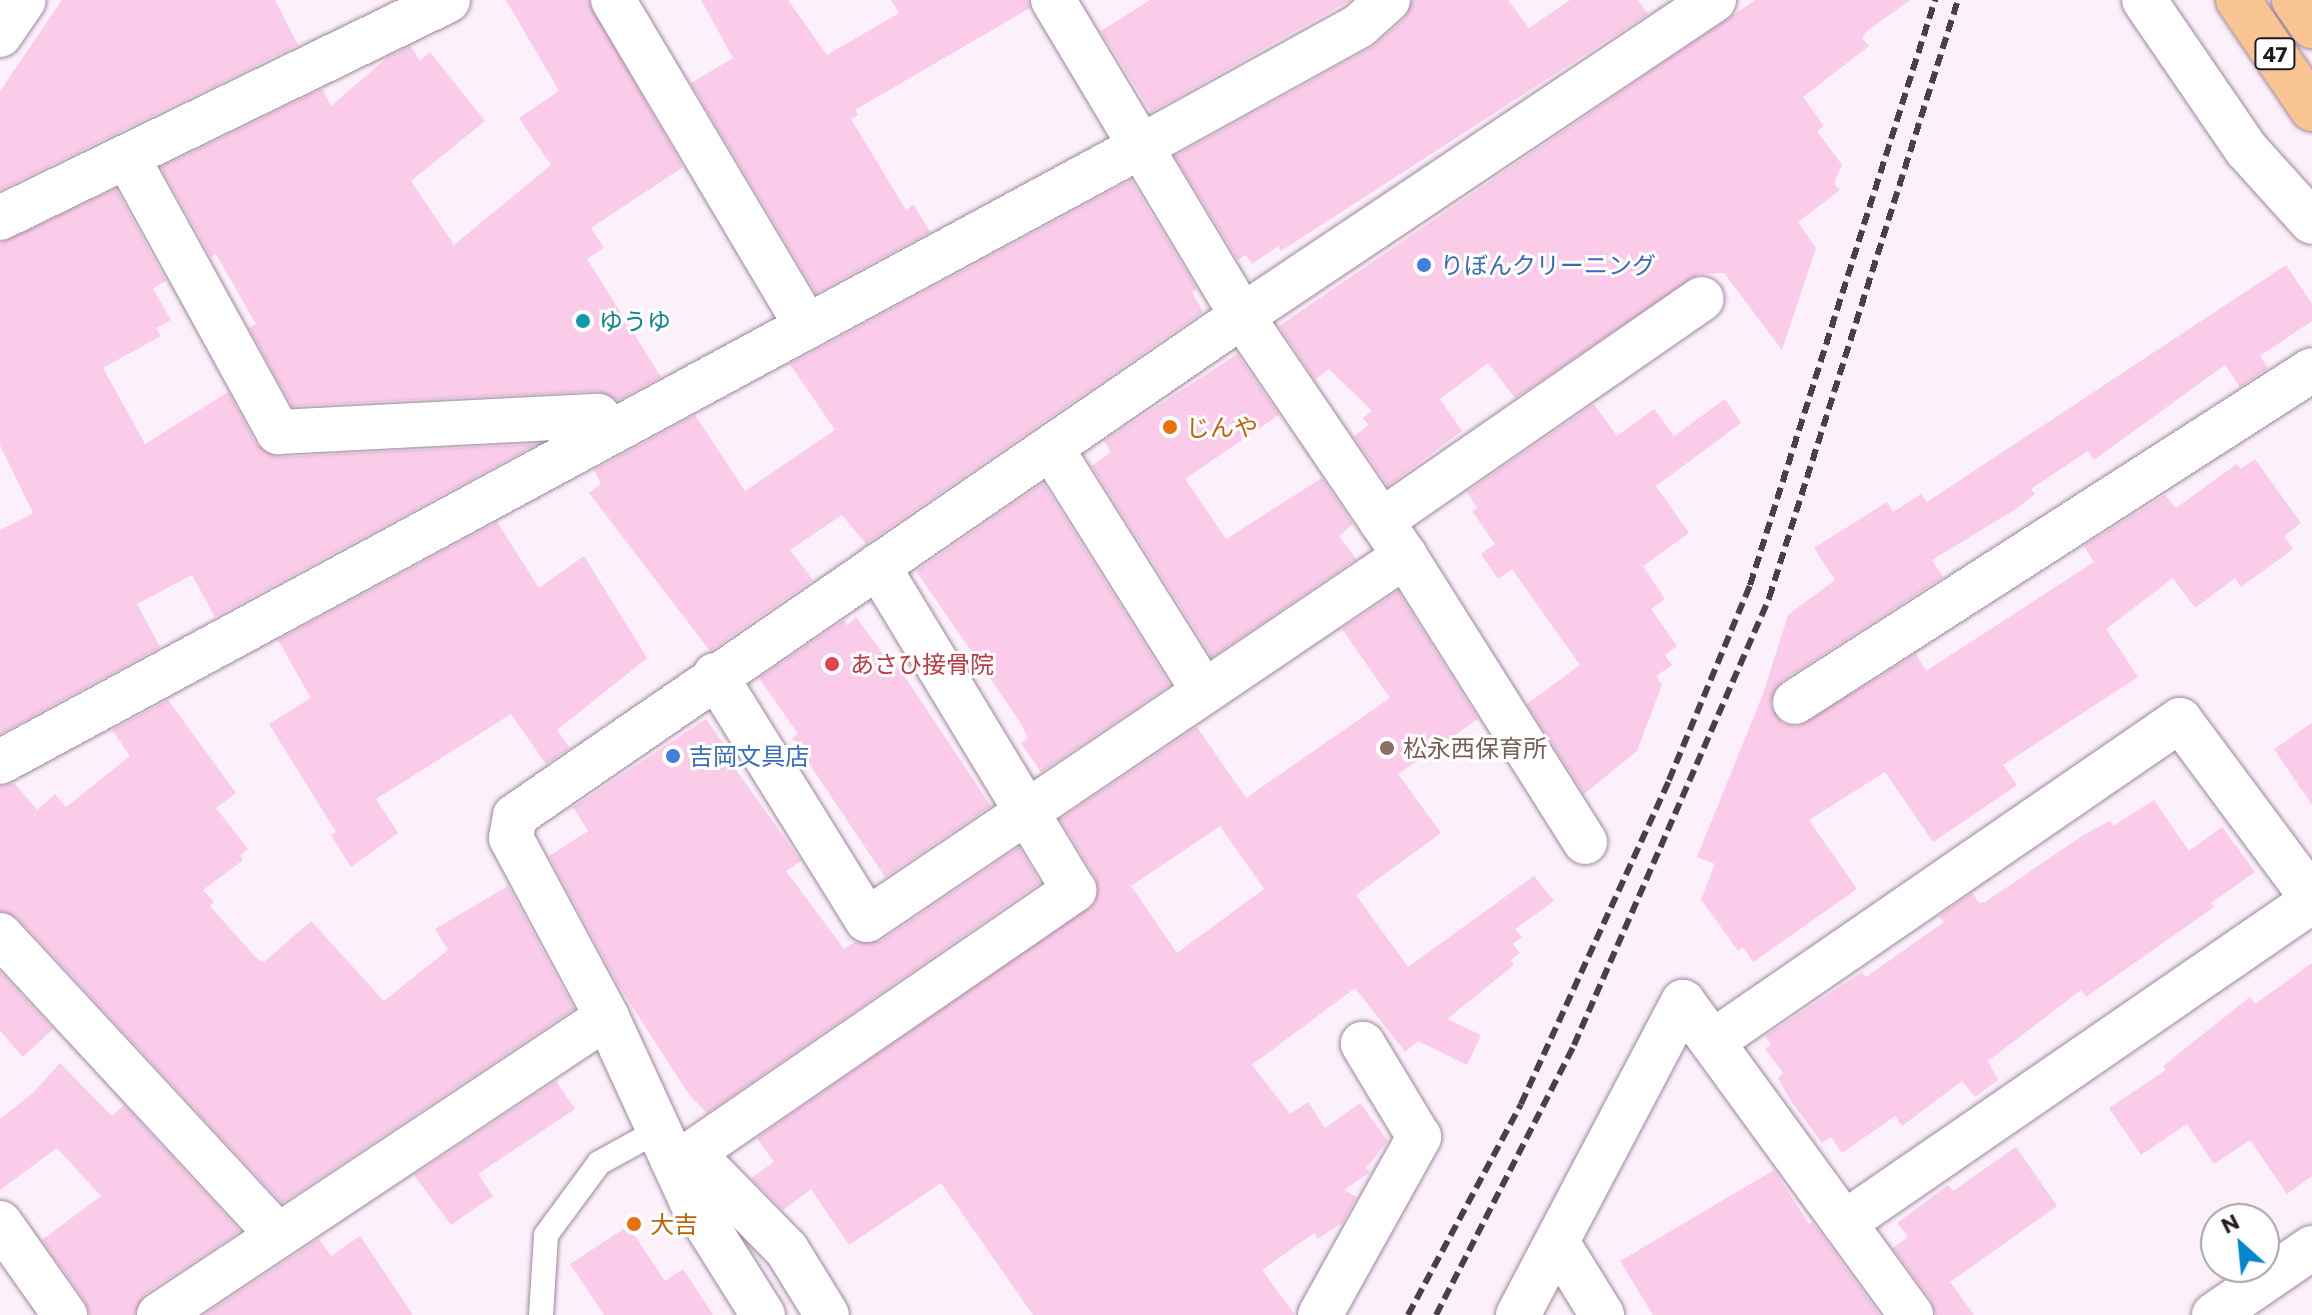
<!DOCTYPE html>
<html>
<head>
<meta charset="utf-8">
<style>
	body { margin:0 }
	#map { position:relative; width:2312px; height:1315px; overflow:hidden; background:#fcf1fb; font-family:Commissioner,"Noto Sans JP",sans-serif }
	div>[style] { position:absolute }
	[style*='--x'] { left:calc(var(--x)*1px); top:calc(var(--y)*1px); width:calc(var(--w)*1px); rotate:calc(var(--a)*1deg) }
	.building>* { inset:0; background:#faccea }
	.roads { filter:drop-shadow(0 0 2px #9f869e) drop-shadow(0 0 2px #9f869e) }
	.service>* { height:24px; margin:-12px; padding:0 12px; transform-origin:12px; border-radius:12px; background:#fff }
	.minor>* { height:44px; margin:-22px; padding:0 22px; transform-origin:22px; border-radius:22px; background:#fff }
	.primary>* { height:44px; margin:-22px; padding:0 22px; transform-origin:22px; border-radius:22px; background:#f8c592 }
	.rail>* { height:6px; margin-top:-3px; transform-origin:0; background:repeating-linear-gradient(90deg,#493f48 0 12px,transparent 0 18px) }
	.dots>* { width:22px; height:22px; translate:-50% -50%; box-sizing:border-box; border:4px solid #fff; border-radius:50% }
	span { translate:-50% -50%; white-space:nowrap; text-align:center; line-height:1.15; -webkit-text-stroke:6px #fff; paint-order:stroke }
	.shield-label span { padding:2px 6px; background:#fff; border:2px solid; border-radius:6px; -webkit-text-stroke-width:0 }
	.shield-label { font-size:22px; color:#221922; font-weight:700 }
	.shop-label { font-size:24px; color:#366cbe }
	.left { translate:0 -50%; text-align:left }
	.culture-label { font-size:24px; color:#0d838f }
	.food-label { font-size:24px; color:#c56008 }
	.health-label { font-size:24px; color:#be3a42 }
	.education-label { font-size:24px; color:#785e54 }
	.north { position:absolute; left:2200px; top:1203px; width:80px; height:80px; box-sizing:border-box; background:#fff; border:2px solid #a7a3a7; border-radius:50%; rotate:333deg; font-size:22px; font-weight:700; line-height:32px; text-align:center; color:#221922 }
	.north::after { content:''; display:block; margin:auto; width:28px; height:36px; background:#0386cd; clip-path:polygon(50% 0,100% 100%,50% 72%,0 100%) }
</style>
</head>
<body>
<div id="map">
	<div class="building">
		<div style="clip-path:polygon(62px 0,275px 0,298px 45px,0 190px,0 91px)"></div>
		<div style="clip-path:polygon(506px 0,588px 0,683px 167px,591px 228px,604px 248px,587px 259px,661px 377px,618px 400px,597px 391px,292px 406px,249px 328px,256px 324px,216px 254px,211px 257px,161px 167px,322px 89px,331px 106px,388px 57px,411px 46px,420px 61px,430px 52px,485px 121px,411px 181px,454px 245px,551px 165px,519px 118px,559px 91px)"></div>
		<div style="clip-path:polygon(701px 0,788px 0,827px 55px,899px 13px,891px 0,1028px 0,1030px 8px,855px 110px,858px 115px,851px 119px,906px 210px,914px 205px,930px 232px,816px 293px,691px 83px,733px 58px)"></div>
		<div style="clip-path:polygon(1150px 0,1351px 0,1151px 112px,1101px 31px)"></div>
		<div style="clip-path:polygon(1412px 0,1508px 0,1529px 28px,1570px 0,1638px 0,1648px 14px,1281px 251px,1278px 246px,1252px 264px,1246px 255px,1238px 260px,1175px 156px,1371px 48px,1405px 18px)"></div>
		<div style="clip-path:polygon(1755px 0,1910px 0,1867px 31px,1862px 38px,1869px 46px,1803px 97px,1824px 126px,1817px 131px,1842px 165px,1834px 183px,1840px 190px,1798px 222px,1816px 248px,1782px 350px,1724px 273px,1699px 274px,1515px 398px,1488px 363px,1440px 399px,1462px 431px,1388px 486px,1354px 436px,1369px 425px,1363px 418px,1372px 411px,1329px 369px,1315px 379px,1279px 326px)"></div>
		<div style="clip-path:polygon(1131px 180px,1197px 289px,1192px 292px,1203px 312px,866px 544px,842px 515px,790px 550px,813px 580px,710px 651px,589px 493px,601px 484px,594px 470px,695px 415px,745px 491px,835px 430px,790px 364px)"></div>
		<div style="clip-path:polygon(116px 189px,166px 281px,153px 288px,171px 320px,156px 328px,161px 336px,103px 368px,145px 444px,228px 392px,257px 445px,278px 457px,537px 444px,215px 617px,192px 575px,137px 604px,160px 647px,0 734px,0 530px,33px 513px,0 445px,0 243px)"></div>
		<div style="clip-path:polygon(2286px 265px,2312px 304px,2312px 321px,2260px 356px,2268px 368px,2240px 387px,2225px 365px,2094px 460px,2088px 451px,2031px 489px,2035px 494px,2016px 509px,1932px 560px,1943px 577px,1782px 681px,1770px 704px,1783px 724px,1797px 727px,1916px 654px,1926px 671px,2094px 562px,2084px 546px,2165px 495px,2176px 508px,2237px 464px,2241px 469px,2255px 459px,2301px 523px,2284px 536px,2293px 549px,2241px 587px,2235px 578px,2195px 608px,2173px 578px,2106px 629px,2138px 677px,2003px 765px,2017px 785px,1933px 842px,1885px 772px,1809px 820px,1857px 889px,1753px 962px,1743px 947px,1738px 951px,1701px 899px,1715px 864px,1697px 857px,1763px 694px,1788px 615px,1835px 580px,1814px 548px,1887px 502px,1893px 512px,1921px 494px,1927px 502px)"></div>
		<div style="clip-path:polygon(1237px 354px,1279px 415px,1185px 479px,1226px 539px,1322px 478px,1353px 524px,1339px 536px,1356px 559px,1212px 657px,1092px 466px,1111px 452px,1104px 441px)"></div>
		<div style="clip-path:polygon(1725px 399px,1741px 423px,1656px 486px,1689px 533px,1643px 566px,1665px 599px,1651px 609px,1677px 646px,1665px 655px,1672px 665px,1656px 676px,1662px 685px,1637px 751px,1584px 794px,1527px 704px,1580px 665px,1512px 569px,1498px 579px,1481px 554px,1495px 544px,1472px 511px,1477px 508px,1467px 492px,1594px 404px,1617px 436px,1654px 409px,1674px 436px)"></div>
		<div style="clip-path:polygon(1043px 483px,1170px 685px,1041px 772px,1021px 743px,1028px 738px,1020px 722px,916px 571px)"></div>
		<div style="clip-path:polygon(497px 522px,539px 588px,584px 556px,647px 658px,557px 730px,570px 748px,546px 764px,511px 714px,376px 799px,398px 833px,351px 867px,331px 835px,336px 832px,269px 724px,311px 698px,278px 640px)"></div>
		<div style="clip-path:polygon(evenodd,1398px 591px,1478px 719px,1398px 774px,1441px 833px,1356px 895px,1408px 967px,1534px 876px,1554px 901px,1515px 929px,1522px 937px,1513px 944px,1520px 953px,1511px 960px,1514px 965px,1447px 1019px,1481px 1035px,1467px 1065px,1418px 1041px,1405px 1052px,1355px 988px,1252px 1065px,1290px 1114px,1308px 1102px,1325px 1128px,1360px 1103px,1388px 1141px,1366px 1168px,1370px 1172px,1344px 1190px,1357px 1197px,1343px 1222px,1318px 1239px,1314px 1233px,1262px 1270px,1295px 1315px,1033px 1315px,941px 1183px,849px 1245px,811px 1189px,783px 1210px,751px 1178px,774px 1162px,757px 1138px,1096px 902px,1096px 878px,1060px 819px,1197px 727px,1246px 798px,1390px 698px,1342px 629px,1398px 591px,1220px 826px,1264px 889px,1177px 953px,1131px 886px,1220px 826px)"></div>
		<div style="clip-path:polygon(856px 617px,891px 665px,895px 662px,991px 806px,885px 877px,792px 738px,798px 734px,759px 678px,844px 620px,847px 625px)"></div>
		<div style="clip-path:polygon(168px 700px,236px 793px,216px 808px,248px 849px,240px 856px,243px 860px,203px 890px,214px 902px,210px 906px,257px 959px,264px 962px,311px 921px,384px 1001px,448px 950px,435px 929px,508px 886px,574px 1009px,282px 1203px,18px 918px,0 911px,0 787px,14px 783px,37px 810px,55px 794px,66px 807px,130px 756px,112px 730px)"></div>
		<div style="clip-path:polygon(706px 719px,728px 750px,724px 753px,801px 861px,786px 871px,844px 949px,855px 942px,881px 941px,1019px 847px,1040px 883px,707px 1113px,690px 1096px,619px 986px,549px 856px,588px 831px,573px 807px)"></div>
		<div style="clip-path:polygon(2312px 723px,2312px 805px,2274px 749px)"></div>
		<div style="clip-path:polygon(2154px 800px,2189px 851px,2222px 827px,2255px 872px,2211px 903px,2214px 907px,2086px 997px,2081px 990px,1988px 1061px,1998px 1080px,1975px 1097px,1962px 1081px,1902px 1126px,1895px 1116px,1842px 1153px,1831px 1137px,1822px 1143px,1791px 1101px,1778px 1078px,1783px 1073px,1765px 1049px,1771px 1045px,1765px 1036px,1862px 972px,1866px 977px,1944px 922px,1939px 916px,1972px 893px,1979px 903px,1985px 902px,2085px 834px,2110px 821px,2113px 826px)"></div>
		<div style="clip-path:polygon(2312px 963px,2312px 1176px,2287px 1194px,2250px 1140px,2214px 1164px,2187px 1124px,2141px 1155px,2109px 1108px,2166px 1070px,2163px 1066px,2250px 997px,2255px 1004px)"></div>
		<div style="clip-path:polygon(0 972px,53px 1029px,23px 1057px,0 1031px)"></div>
		<div style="clip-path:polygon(60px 1063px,112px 1116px,124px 1105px,240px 1231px,145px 1294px,134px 1315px,90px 1315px,85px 1301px,42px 1240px,101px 1196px,57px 1148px,0 1190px,0 1119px,33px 1093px)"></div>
		<div style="clip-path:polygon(556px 1081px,575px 1109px,478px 1174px,493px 1196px,451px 1225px,414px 1175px)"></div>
		<div style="clip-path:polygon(2016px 1147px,2057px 1206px,1950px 1282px,1974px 1315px,1936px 1315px,1931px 1300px,1893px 1248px,1908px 1237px,1897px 1223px,1948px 1185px,1953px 1191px)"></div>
		<div style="clip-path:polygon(1774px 1170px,1809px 1224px,1812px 1222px,1880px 1315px,1653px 1315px,1620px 1261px)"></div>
		<div style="clip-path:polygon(628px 1226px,665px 1281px,683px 1269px,713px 1315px,604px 1315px,570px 1264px)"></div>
		<div style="clip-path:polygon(360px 1236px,413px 1315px,204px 1315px,319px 1239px,331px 1256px)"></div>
	</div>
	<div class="roads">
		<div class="service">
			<div style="--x:541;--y:1315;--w:80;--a:-86.4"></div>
			<div style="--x:546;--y:1235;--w:89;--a:-53.6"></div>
			<div style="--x:599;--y:1163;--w:68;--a:-28.8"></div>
		</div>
		<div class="minor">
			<div style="--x:613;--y:0;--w:380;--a:59.3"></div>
			<div style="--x:1053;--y:0;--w:368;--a:59.1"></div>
			<div style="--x:1242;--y:316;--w:568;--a:-33.8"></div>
			<div style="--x:2144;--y:0;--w:181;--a:55.6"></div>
			<div style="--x:2246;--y:149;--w:98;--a:47.9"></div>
			<div style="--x:0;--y:35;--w:42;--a:-55.6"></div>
			<div style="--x:127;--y:157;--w:314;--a:61.2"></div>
			<div style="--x:278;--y:432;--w:320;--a:-2.9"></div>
			<div style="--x:598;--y:416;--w:21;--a:49"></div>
			<div style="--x:0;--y:218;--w:498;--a:-25.9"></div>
			<div style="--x:1051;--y:448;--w:286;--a:57.9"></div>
			<div style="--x:1381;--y:521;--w:390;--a:-34.7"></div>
			<div style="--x:715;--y:675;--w:288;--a:58.2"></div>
			<div style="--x:867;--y:920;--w:650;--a:-34.08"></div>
			<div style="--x:1795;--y:702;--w:614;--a:-32.71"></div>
			<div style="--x:0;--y:762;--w:1293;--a:-28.35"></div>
			<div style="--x:1138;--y:148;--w:252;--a:-28.9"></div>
			<div style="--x:1359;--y:26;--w:39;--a:-42"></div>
			<div style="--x:0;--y:935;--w:406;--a:47.2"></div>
			<div style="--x:1712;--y:1042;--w:568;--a:-34.53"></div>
			<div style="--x:2180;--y:720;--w:222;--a:53.4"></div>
			<div style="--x:692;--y:1153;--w:136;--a:45.6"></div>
			<div style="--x:787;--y:1250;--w:76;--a:58.4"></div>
			<div style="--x:672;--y:1159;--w:21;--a:-17"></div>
			<div style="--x:692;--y:1153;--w:464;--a:-34.5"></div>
			<div style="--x:1074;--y:890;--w:379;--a:-121.2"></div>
			<div style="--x:0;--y:1223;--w:113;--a:54.8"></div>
			<div style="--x:1844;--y:1223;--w:568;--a:-34.53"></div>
			<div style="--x:1557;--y:1242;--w:86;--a:58.3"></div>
			<div style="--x:159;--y:1315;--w:538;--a:-33.63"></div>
			<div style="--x:763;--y:1315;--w:136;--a:-122.1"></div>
			<div style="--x:691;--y:1200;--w:201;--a:-114.7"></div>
			<div style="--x:607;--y:1017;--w:203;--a:-118.2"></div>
			<div style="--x:511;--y:838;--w:22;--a:-80"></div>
			<div style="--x:515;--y:816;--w:882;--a:-34.52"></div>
			<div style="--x:1242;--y:316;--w:290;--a:55.8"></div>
			<div style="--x:1405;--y:556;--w:338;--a:57.8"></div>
			<div style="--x:1320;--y:1315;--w:204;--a:-60.9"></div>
			<div style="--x:1419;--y:1137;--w:109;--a:-121.1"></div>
			<div style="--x:1518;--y:1315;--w:354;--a:-62.2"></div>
			<div style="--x:1683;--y:1002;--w:387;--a:53.9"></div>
			<div style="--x:2214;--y:1315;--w:119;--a:-34.4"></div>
		</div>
		<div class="primary">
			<div style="--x:2238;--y:0;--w:132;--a:55.8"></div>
			<div style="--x:2294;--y:0;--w:32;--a:55"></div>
		</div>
	</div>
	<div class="rail">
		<div style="--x:1408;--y:1315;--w:239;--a:-61.8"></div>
		<div style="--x:1521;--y:1104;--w:356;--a:-65.4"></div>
		<div style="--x:1669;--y:780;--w:211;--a:-67.4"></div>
		<div style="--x:1750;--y:585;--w:614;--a:-72.45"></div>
		<div style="--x:1436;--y:1315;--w:303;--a:-62.9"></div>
		<div style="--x:1574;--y:1045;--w:488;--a:-66.4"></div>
		<div style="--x:1769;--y:598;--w:627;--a:-72.46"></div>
	</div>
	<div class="dots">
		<div style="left:1424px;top:265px;background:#3f7fe0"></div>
		<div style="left:583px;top:321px;background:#0f9aa8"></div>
		<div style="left:1170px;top:427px;background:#e8710a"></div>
		<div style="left:832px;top:664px;background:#e0444e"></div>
		<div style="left:1387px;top:748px;background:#8d6e63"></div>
		<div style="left:673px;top:756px;background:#3f7fe0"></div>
		<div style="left:634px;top:1224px;background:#e8710a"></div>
	</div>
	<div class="shield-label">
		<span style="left:2275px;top:54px">47</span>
	</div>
	<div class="shop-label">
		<span class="left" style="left:1440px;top:265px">りぼんクリーニング</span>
		<span class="left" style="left:689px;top:756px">吉岡文具店</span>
	</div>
	<div class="culture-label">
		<span class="left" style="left:599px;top:321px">ゆうゆ</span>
	</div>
	<div class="food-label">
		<span class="left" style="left:1186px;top:427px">じんや</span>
		<span class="left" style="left:650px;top:1224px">大吉</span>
	</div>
	<div class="health-label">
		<span class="left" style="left:850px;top:664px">あさひ接骨院</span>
	</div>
	<div class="education-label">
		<span class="left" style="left:1403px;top:748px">松永西保育所</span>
	</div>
	<div class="north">N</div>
</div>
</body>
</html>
